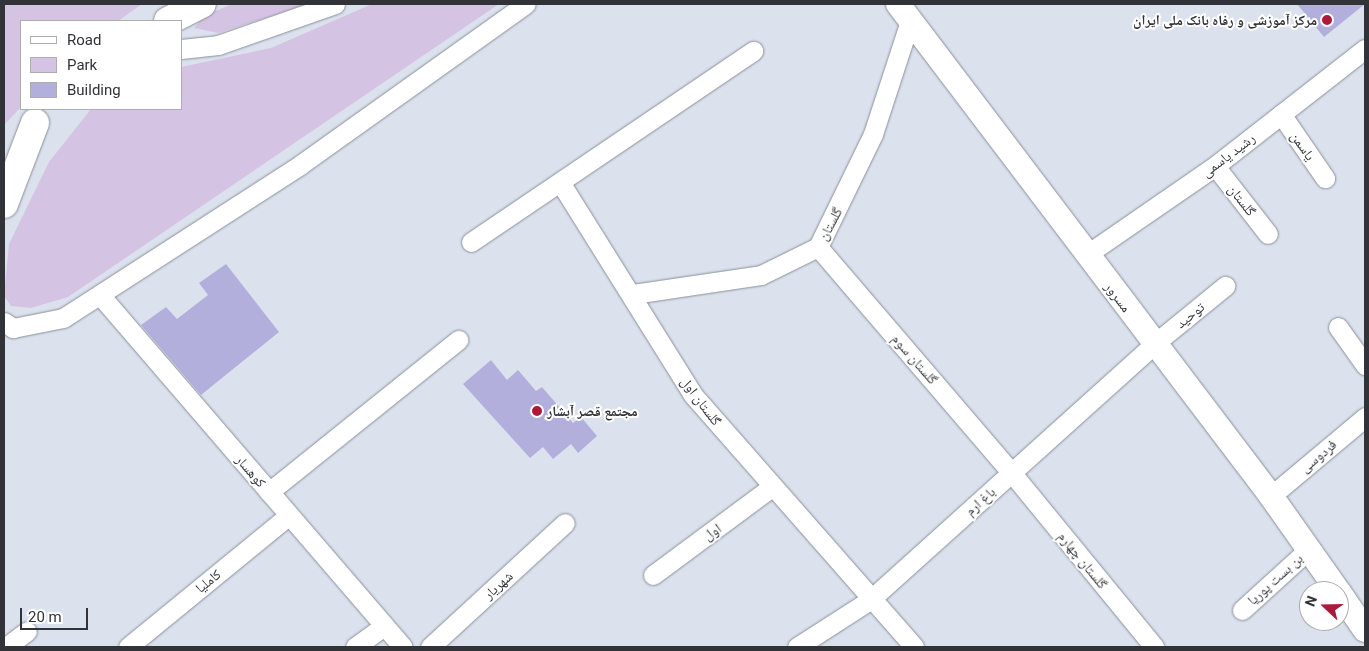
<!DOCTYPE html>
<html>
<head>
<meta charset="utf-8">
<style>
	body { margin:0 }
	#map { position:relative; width:1369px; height:651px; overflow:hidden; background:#dce1ee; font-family:Roboto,"Noto Naskh Arabic",sans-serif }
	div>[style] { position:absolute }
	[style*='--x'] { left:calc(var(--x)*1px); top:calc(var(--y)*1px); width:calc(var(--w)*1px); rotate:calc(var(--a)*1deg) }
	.green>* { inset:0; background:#d5c3e3 }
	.building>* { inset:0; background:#b3afdc }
	.roads { filter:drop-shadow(0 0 1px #8a8f9b) drop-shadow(0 0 1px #8a8f9b) }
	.minor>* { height:19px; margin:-9.5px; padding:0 9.5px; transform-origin:9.5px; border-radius:9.5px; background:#fff }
	.tertiary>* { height:24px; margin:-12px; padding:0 12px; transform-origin:12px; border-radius:12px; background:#fff }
	.primary>* { height:28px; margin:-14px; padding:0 14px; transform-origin:14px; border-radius:14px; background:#fff }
	.dots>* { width:14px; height:14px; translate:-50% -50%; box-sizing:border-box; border:2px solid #fff; border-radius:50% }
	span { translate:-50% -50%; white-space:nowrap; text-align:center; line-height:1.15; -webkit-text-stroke:4px #fff; paint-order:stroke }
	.poi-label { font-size:14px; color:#313338; font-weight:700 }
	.right { translate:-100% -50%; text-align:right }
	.left { translate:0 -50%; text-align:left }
	.street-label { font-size:14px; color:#313338 }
	.frame { position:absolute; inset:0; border:5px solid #313338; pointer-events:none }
	.legend { position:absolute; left:20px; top:20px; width:162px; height:90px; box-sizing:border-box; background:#fff; border:1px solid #adadaf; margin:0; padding:6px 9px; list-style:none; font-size:15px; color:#313338 }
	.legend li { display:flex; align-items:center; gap:10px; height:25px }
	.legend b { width:25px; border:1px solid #adadaf }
	.north { position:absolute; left:1299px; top:581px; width:50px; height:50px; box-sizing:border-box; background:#fff; border:1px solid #adadaf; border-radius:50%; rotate:291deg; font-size:14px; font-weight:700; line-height:20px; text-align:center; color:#313338 }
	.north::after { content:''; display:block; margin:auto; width:18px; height:22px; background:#ad193b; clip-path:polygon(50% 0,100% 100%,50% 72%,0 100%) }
	.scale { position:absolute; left:20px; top:608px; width:68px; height:22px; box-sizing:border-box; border:2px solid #313338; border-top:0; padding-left:6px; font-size:15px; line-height:18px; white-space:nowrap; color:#313338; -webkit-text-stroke:4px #fff; paint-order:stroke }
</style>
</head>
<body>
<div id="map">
	<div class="green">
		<div style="clip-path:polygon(4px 4px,142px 4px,118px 21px,21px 21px,21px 107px,4px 125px)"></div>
		<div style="clip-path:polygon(232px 4px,308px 4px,218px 33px,194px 28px,204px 16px)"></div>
		<div style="clip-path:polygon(372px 4px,499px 4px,68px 297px,31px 308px,11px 306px,4px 296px,9px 244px,49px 162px,91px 109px,181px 109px,181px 67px,271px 48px)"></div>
	</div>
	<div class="building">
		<div style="clip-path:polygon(1297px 4px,1365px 4px,1324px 37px)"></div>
		<div style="clip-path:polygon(226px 264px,279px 332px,201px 395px,141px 325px,166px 307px,177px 319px,208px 295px,199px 283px)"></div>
		<div style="clip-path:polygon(491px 360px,507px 380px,518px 370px,536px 391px,542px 387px,573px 423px,581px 417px,597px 436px,578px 453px,571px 444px,553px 459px,543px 447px,530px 458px,463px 384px)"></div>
	</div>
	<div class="roads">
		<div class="minor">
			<div style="--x:181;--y:49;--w:37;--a:-6"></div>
			<div style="--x:218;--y:45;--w:124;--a:-19.3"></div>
			<div style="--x:1281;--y:114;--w:78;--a:55.5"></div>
			<div style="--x:1215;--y:166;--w:86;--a:52.1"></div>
			<div style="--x:560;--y:182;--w:251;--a:58"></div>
			<div style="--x:693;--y:395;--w:335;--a:48.7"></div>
			<div style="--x:471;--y:242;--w:341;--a:-34.1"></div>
			<div style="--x:818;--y:247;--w:296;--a:49.4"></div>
			<div style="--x:1011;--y:472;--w:226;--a:50.7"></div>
			<div style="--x:1086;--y:255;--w:157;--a:-34.6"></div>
			<div style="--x:1215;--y:166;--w:190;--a:-38"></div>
			<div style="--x:633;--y:294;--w:129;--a:-8.4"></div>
			<div style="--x:761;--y:275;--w:64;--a:-26.2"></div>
			<div style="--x:818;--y:247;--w:126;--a:-64"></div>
			<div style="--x:873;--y:134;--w:119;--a:-71.9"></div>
			<div style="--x:100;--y:295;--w:464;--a:49.3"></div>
			<div style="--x:4;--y:322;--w:11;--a:34"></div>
			<div style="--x:13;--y:328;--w:51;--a:-11.3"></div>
			<div style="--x:63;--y:318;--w:282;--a:-32.8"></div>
			<div style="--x:300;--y:165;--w:277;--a:-35.5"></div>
			<div style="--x:1338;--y:327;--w:47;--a:54.6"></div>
			<div style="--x:269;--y:492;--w:243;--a:-38.8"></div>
			<div style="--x:1271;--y:496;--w:123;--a:-40"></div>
			<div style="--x:653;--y:575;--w:146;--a:-36.6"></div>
			<div style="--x:1242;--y:610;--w:91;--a:-42.3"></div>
			<div style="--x:6;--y:647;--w:26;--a:-37"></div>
			<div style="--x:128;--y:647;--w:208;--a:-39.3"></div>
			<div style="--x:355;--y:647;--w:36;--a:-36"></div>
			<div style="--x:430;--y:647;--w:183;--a:-42.6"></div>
			<div style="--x:797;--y:647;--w:87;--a:-32.8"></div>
			<div style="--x:870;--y:600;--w:382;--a:-42"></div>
			<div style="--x:1154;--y:344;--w:92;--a:-39.2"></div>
		</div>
		<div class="tertiary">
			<div style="--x:898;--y:4;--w:617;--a:52.83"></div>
			<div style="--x:1271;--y:496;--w:116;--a:54.8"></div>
			<div style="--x:1339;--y:592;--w:46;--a:55.6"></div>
		</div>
		<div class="primary">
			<div style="--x:168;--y:21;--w:38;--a:-27"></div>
			<div style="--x:4;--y:204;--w:87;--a:-69.1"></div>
		</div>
	</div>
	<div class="dots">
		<div style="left:1327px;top:20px;background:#ad193b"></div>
		<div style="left:537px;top:411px;background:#ad193b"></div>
	</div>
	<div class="poi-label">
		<span class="right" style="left:1317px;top:20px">مرکز آموزشی و رفاه بانک ملی ایران</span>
		<span class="left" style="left:547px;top:411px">مجتمع قصر آبشار</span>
	</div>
	<div class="street-label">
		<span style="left:1303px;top:146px;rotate:55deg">یاسمن</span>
		<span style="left:1228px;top:155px;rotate:-37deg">رشید یاسمی</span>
		<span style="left:1242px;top:200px;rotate:52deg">گلستان</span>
		<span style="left:830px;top:224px;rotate:-62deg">گلستان</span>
		<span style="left:1118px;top:297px;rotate:53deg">مسرور</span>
		<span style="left:1190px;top:315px;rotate:-39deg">توحید</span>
		<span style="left:915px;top:359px;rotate:49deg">گلستان سوم</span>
		<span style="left:701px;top:401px;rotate:53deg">گلستان اول</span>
		<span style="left:1318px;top:456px;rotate:-40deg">فردوسی</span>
		<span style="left:251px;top:471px;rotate:49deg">کوهسار</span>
		<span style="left:980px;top:501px;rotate:-42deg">باغ ارم</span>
		<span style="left:712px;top:532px;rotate:-36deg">اول</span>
		<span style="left:1083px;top:560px;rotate:51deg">گلستان چهارم</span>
		<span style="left:1275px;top:579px;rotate:-42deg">بن بست پوریا</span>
		<span style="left:208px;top:581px;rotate:-39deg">کاملیا</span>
		<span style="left:498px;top:585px;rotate:-42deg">شهریار</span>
	</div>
	<div class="frame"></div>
	<ul class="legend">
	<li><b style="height:6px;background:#fff"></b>Road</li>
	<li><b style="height:14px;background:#d5c3e3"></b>Park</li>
	<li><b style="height:14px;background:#b3afdc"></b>Building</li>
	</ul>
	<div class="north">N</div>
	<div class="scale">20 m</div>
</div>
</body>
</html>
